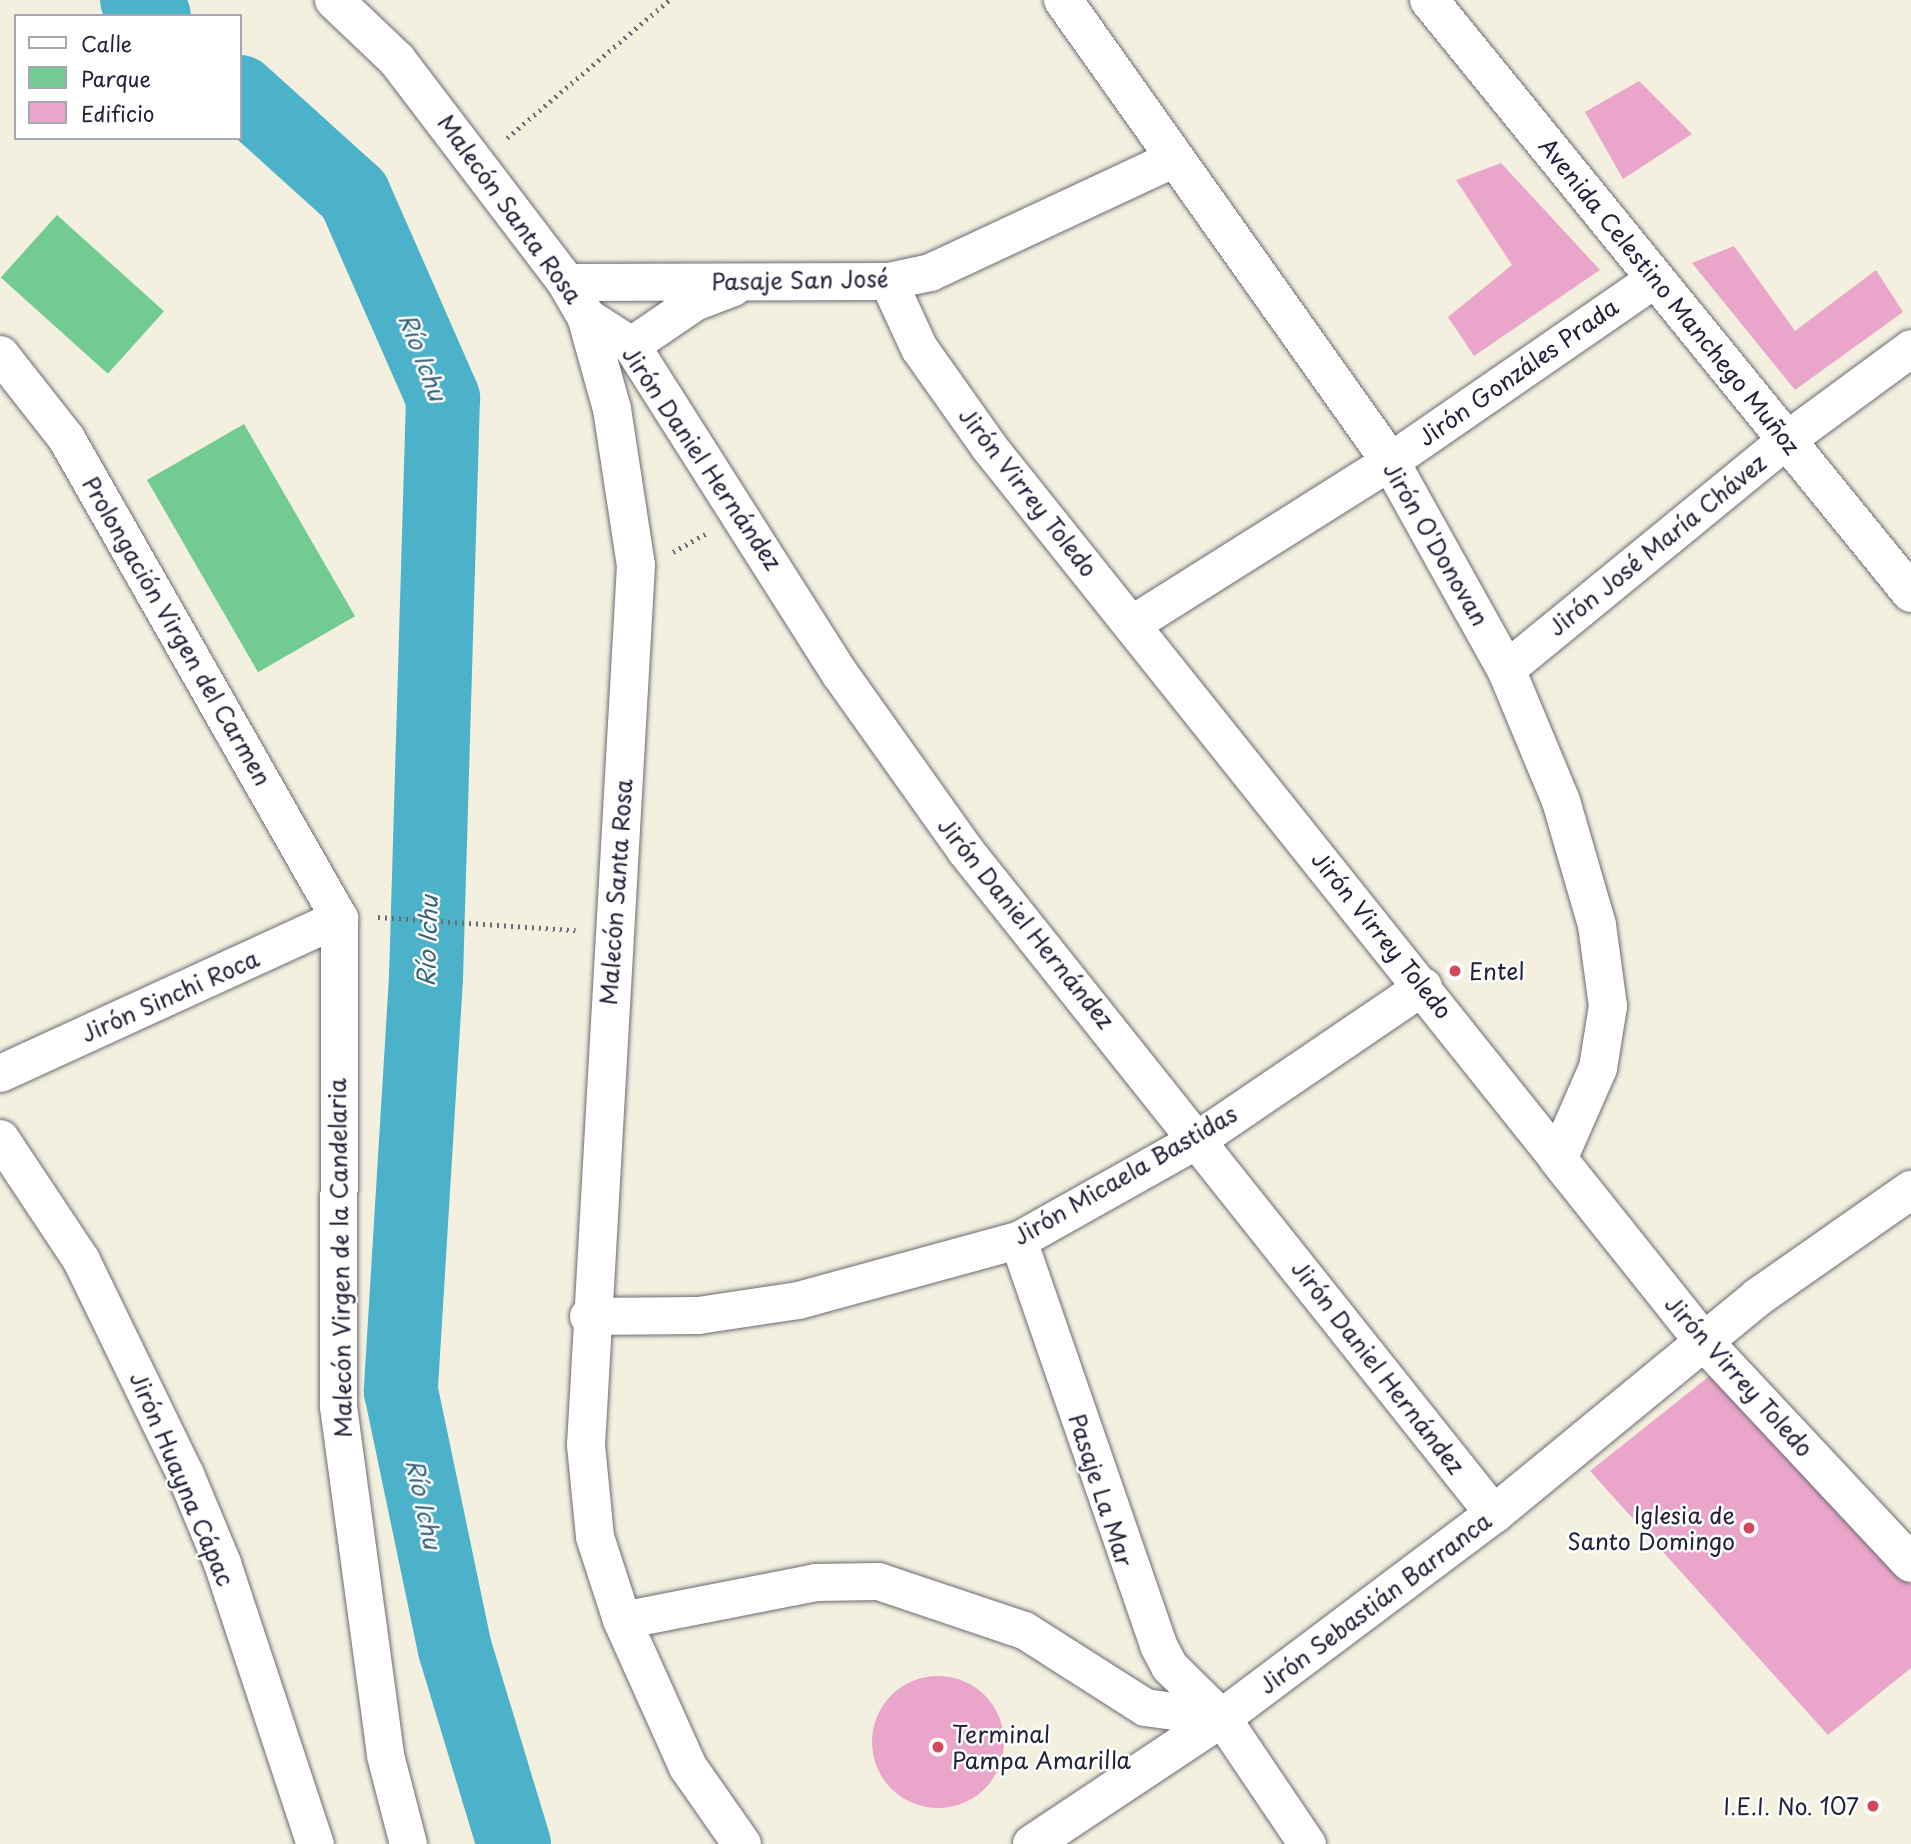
<!DOCTYPE html>
<html>
<head>
<meta charset="utf-8">
<style>
	body { margin:0 }
	#map { position:relative; width:1911px; height:1844px; overflow:hidden; background:#f4f0df; font-family:"Playpen Sans",sans-serif }
	div>[style] { position:absolute }
	[style*='--x'] { left:calc(var(--x)*1px); top:calc(var(--y)*1px); width:calc(var(--w)*1px); rotate:calc(var(--a)*1deg) }
	.green>* { inset:0; background:#72cb91; transform-origin:0 0 }
	.river>* { height:74px; margin:-37px; padding:0 37px; transform-origin:37px; border-radius:37px; background:#4bb2ca }
	.building>* { inset:0; background:#eaa5cb }
	.round { border-radius:50% }
	.path>* { height:4.5px; margin-top:-2.25px; transform-origin:0; background:repeating-linear-gradient(90deg,#6c6a74 0 2px,transparent 0 7px) }
	.roads { filter:drop-shadow(0 0 2px #6c6a74) drop-shadow(0 0 2px #6c6a74) }
	.street>* { height:37px; margin:-18.5px; padding:0 18.5px; transform-origin:18.5px; border-radius:18.5px; background:#fff }
	.secondary>* { height:38px; margin:-19px; padding:0 19px; transform-origin:19px; border-radius:19px; background:#fff }
	.dots>* { width:19px; height:19px; translate:-50% -50%; box-sizing:border-box; border:4px solid #fff; border-radius:50% }
	span { translate:-50% -50%; white-space:nowrap; text-align:center; line-height:1.15; -webkit-text-stroke:5px #fff; paint-order:stroke }
	.street-label { font-size:23px; color:#22223b }
	.poi-label { font-size:23px; color:#22223b }
	.left { translate:0 -50%; text-align:left }
	.right { translate:-100% -50%; text-align:right }
	.water-label { font-size:24px; color:#34637b; font-style:italic }
	.legend { position:absolute; left:14px; top:14px; width:228px; height:126px; box-sizing:border-box; background:#fff; border:2px solid #a7a7b1; margin:0; padding:9px 12px; list-style:none; font-size:21px; color:#22223b }
	.legend li { display:flex; align-items:center; gap:14px; height:35px }
	.legend b { width:35px; border:2px solid #a7a7b1 }
</style>
</head>
<body>
<div id="map">
	<div class="green">
		<div style="left:57px;top:215px;width:144px;height:84px;rotate:42deg"></div>
		<div style="left:244px;top:424px;width:222px;height:112px;rotate:60deg"></div>
	</div>
	<div class="river">
		<div style="--x:137;--y:0;--w:23;--a:43"></div>
		<div style="--x:240;--y:92;--w:154;--a:42.1"></div>
		<div style="--x:354;--y:195;--w:222;--a:66.3"></div>
		<div style="--x:443;--y:398;--w:580;--a:91.68"></div>
		<div style="--x:426;--y:978;--w:414;--a:93.5"></div>
		<div style="--x:401;--y:1391;--w:264;--a:78.2"></div>
		<div style="--x:455;--y:1649;--w:204;--a:73.2"></div>
	</div>
	<div class="building">
		<div style="clip-path:polygon(1639px 81px,1692px 134px,1623px 179px,1585px 112px)"></div>
		<div style="clip-path:polygon(1501px 163px,1600px 270px,1474px 356px,1448px 317px,1512px 265px,1456px 180px)"></div>
		<div style="clip-path:polygon(1734px 246px,1795px 331px,1876px 270px,1903px 312px,1795px 390px,1692px 263px)"></div>
		<div style="clip-path:polygon(1712px 1374px,1911px 1585px,1911px 1668px,1828px 1735px,1590px 1471px)"></div>
		<div class="round" style="left:872px;top:1676px;width:132px;height:132px"></div>
	</div>
	<div class="path">
		<div style="--x:507;--y:138;--w:213;--a:-40.4"></div>
		<div style="--x:673;--y:552;--w:37;--a:-29"></div>
		<div style="--x:378;--y:917;--w:198;--a:3.8"></div>
	</div>
	<div class="roads">
		<div class="street">
			<div style="--x:888;--y:281;--w:74;--a:65.2"></div>
			<div style="--x:919;--y:348;--w:121;--a:54.7"></div>
			<div style="--x:989;--y:447;--w:911;--a:51.37"></div>
			<div style="--x:566;--y:282;--w:322;--a:-0.2"></div>
			<div style="--x:888;--y:281;--w:43;--a:-12.1"></div>
			<div style="--x:930;--y:272;--w:270;--a:-25"></div>
			<div style="--x:586;--y:316;--w:54;--a:32.8"></div>
			<div style="--x:631;--y:345;--w:390;--a:57.6"></div>
			<div style="--x:840;--y:674;--w:216;--a:54.6"></div>
			<div style="--x:965;--y:850;--w:849;--a:51.46"></div>
			<div style="--x:631;--y:345;--w:76;--a:-34.3"></div>
			<div style="--x:694;--y:302;--w:42;--a:-21"></div>
			<div style="--x:0;--y:354;--w:107;--a:51.8"></div>
			<div style="--x:66;--y:438;--w:552;--a:60.37"></div>
			<div style="--x:1133;--y:623;--w:304;--a:-32.2"></div>
			<div style="--x:1390;--y:461;--w:322;--a:-34.6"></div>
			<div style="--x:1506;--y:669;--w:362;--a:-39.3"></div>
			<div style="--x:1786;--y:440;--w:155;--a:-36.4"></div>
			<div style="--x:339;--y:918;--w:488;--a:90.1"></div>
			<div style="--x:338;--y:1406;--w:352;--a:82.3"></div>
			<div style="--x:385;--y:1755;--w:92;--a:75.5"></div>
			<div style="--x:0;--y:1073;--w:373;--a:-24.6"></div>
			<div style="--x:0;--y:1138;--w:146;--a:56.4"></div>
			<div style="--x:81;--y:1260;--w:238;--a:64.1"></div>
			<div style="--x:185;--y:1474;--w:96;--a:67.4"></div>
			<div style="--x:222;--y:1563;--w:296;--a:71.7"></div>
			<div style="--x:1018;--y:1240;--w:429;--a:70.9"></div>
			<div style="--x:1158;--y:1645;--w:24;--a:62"></div>
			<div style="--x:1169;--y:1666;--w:74;--a:44.5"></div>
			<div style="--x:1222;--y:1718;--w:152;--a:56"></div>
			<div style="--x:588;--y:1316;--w:110;--a:-0.5"></div>
			<div style="--x:698;--y:1315;--w:101;--a:-8.5"></div>
			<div style="--x:798;--y:1300;--w:228;--a:-15.3"></div>
			<div style="--x:1018;--y:1240;--w:206;--a:-29.3"></div>
			<div style="--x:1198;--y:1139;--w:272;--a:-34.2"></div>
			<div style="--x:622;--y:1620;--w:197;--a:-11.1"></div>
			<div style="--x:815;--y:1582;--w:63;--a:-0.9"></div>
			<div style="--x:878;--y:1581;--w:154;--a:18.6"></div>
			<div style="--x:1024;--y:1630;--w:143;--a:32.5"></div>
			<div style="--x:1145;--y:1707;--w:78;--a:8.1"></div>
		</div>
		<div class="secondary">
			<div style="--x:334;--y:0;--w:87;--a:43.6"></div>
			<div style="--x:397;--y:60;--w:279;--a:52.7"></div>
			<div style="--x:566;--y:282;--w:39;--a:60"></div>
			<div style="--x:586;--y:316;--w:97;--a:74.4"></div>
			<div style="--x:612;--y:409;--w:158;--a:81.3"></div>
			<div style="--x:636;--y:565;--w:881;--a:93.25"></div>
			<div style="--x:586;--y:1445;--w:92;--a:84.4"></div>
			<div style="--x:595;--y:1537;--w:87;--a:72"></div>
			<div style="--x:622;--y:1620;--w:161;--a:65.8"></div>
			<div style="--x:688;--y:1767;--w:94;--a:55"></div>
			<div style="--x:1063;--y:0;--w:565;--a:54.65"></div>
			<div style="--x:1390;--y:461;--w:238;--a:60.9"></div>
			<div style="--x:1506;--y:669;--w:143;--a:67.4"></div>
			<div style="--x:1561;--y:801;--w:129;--a:73.8"></div>
			<div style="--x:1597;--y:925;--w:82;--a:82.3"></div>
			<div style="--x:1608;--y:1006;--w:63;--a:99.2"></div>
			<div style="--x:1598;--y:1068;--w:99;--a:113.7"></div>
			<div style="--x:1558;--y:1159;--w:236;--a:51.4"></div>
			<div style="--x:1705;--y:1343;--w:301;--a:46.9"></div>
			<div style="--x:1429;--y:0;--w:764;--a:50.9"></div>
			<div style="--x:1032;--y:1844;--w:228;--a:-33.6"></div>
			<div style="--x:1222;--y:1718;--w:340;--a:-36.9"></div>
			<div style="--x:1494;--y:1514;--w:342;--a:-39.4"></div>
			<div style="--x:1758;--y:1297;--w:187;--a:-35"></div>
		</div>
	</div>
	<div class="dots">
		<div style="left:1455px;top:971px;background:#d1495b"></div>
		<div style="left:1749px;top:1528px;background:#d1495b"></div>
		<div style="left:938px;top:1747px;background:#d1495b"></div>
		<div style="left:1873px;top:1806px;background:#d1495b"></div>
	</div>
	<div class="street-label">
		<span style="left:510px;top:209px;rotate:54deg">Malecón Santa Rosa</span>
		<span style="left:800px;top:280px;rotate:-1deg">Pasaje San José</span>
		<span style="left:1670px;top:296px;rotate:51deg">Avenida Celestino Manchego Muñoz</span>
		<span style="left:1518px;top:372px;rotate:-35deg">Jirón Gonzáles Prada</span>
		<span style="left:702px;top:458px;rotate:56deg">Jirón Daniel Hernández</span>
		<span style="left:1028px;top:492px;rotate:52deg">Jirón Virrey Toledo</span>
		<span style="left:1436px;top:544px;rotate:60deg">Jirón O'Donovan</span>
		<span style="left:1657px;top:545px;rotate:-39deg">Jirón José María Chávez</span>
		<span style="left:177px;top:631px;rotate:60deg">Prolongación Virgen del Carmen</span>
		<span style="left:616px;top:892px;rotate:-86deg">Malecón Santa Rosa</span>
		<span style="left:1026px;top:923px;rotate:51deg">Jirón Daniel Hernández</span>
		<span style="left:1382px;top:935px;rotate:51deg">Jirón Virrey Toledo</span>
		<span style="left:170px;top:996px;rotate:-24deg">Jirón Sinchi Roca</span>
		<span style="left:1125px;top:1175px;rotate:-30deg">Jirón Micaela Bastidas</span>
		<span style="left:340px;top:1258px;rotate:-91deg">Malecón Virgen de la Candelaria</span>
		<span style="left:1378px;top:1367px;rotate:52deg">Jirón Daniel Hernández</span>
		<span style="left:1739px;top:1376px;rotate:48deg">Jirón Virrey Toledo</span>
		<span style="left:182px;top:1479px;rotate:67deg">Jirón Huayna Cápac</span>
		<span style="left:1101px;top:1490px;rotate:72deg">Pasaje La Mar</span>
		<span style="left:1375px;top:1603px;rotate:-37deg">Jirón Sebastián Barranca</span>
	</div>
	<div class="poi-label">
		<span class="left" style="left:1469px;top:971px">Entel</span>
		<span class="right" style="left:1735px;top:1528px">Iglesia de<br>Santo Domingo</span>
		<span class="left" style="left:952px;top:1747px">Terminal<br>Pampa Amarilla</span>
		<span class="right" style="left:1859px;top:1806px">I.E.I. No. 107</span>
	</div>
	<div class="water-label">
		<span style="left:423px;top:357px;rotate:69deg">Río Ichu</span>
		<span style="left:427px;top:941px;rotate:-88deg">Río Ichu</span>
		<span style="left:424px;top:1504px;rotate:78deg">Río Ichu</span>
	</div>
	<ul class="legend">
	<li><b style="height:9px;background:#fff"></b>Calle</li>
	<li><b style="height:19px;background:#72cb91"></b>Parque</li>
	<li><b style="height:19px;background:#eaa5cb"></b>Edificio</li>
	</ul>
</div>
</body>
</html>
